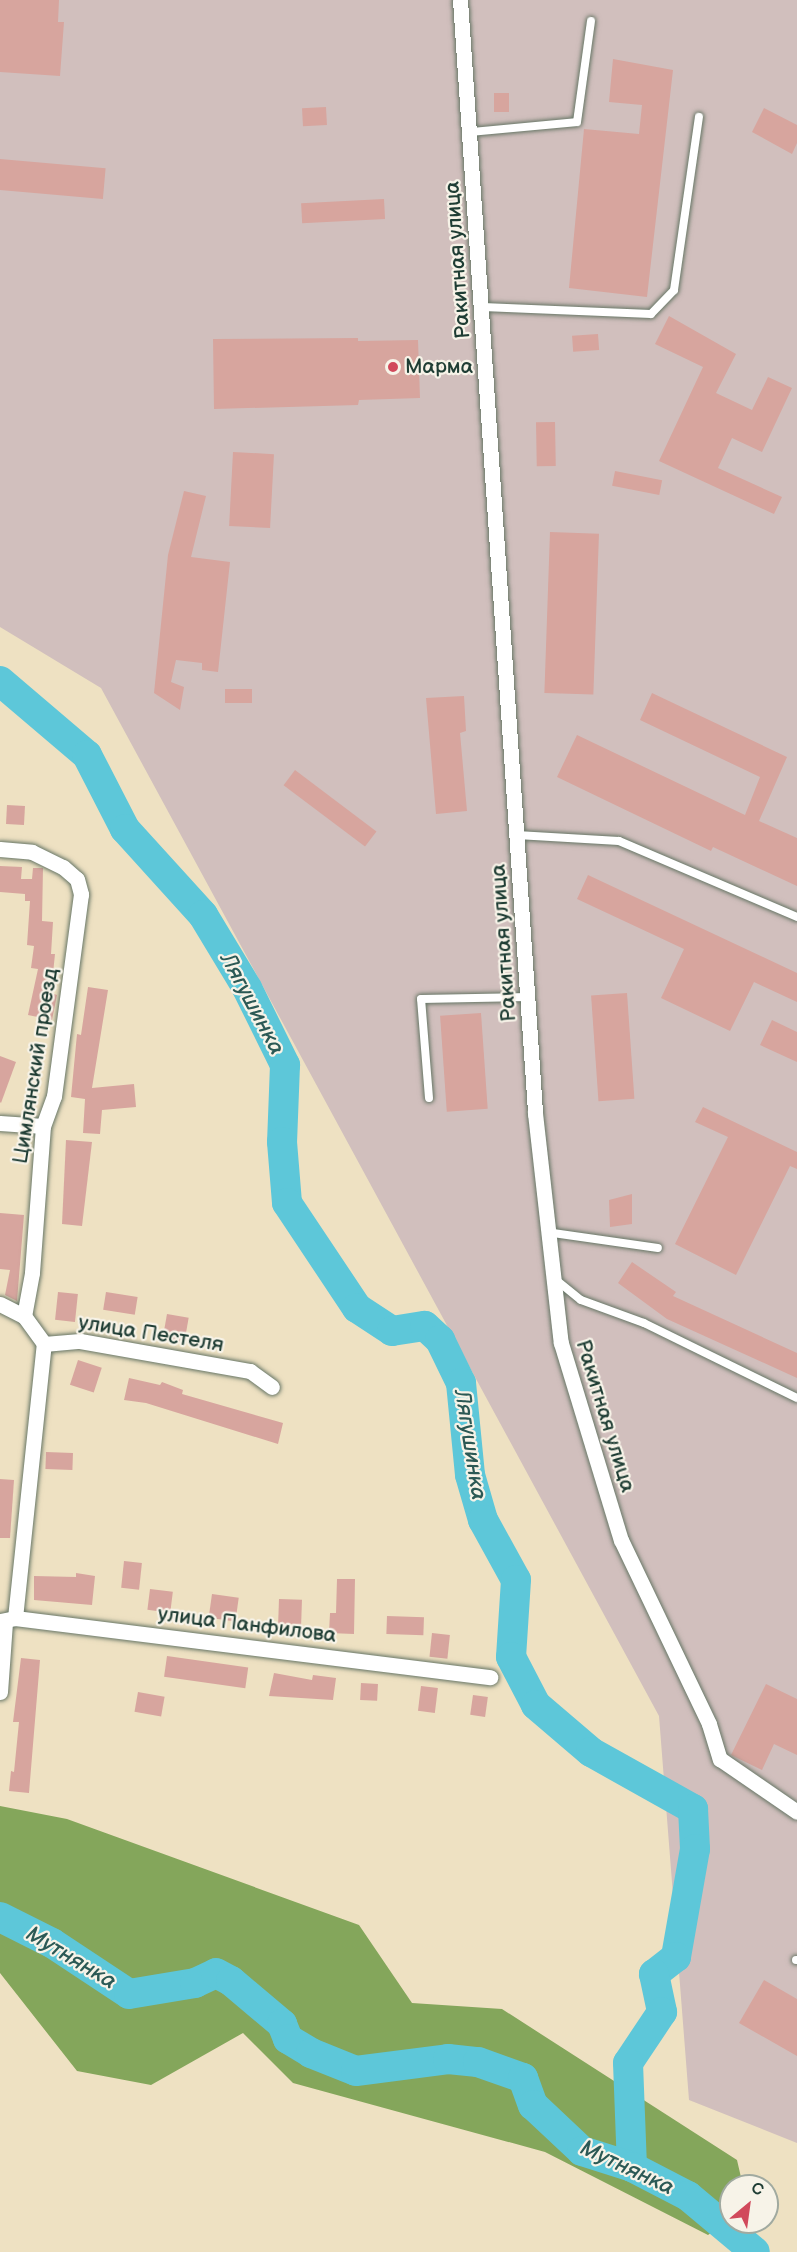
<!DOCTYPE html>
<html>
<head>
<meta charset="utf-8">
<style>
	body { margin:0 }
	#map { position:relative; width:797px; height:2252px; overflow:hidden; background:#eee1c2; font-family:"Balsamiq Sans",sans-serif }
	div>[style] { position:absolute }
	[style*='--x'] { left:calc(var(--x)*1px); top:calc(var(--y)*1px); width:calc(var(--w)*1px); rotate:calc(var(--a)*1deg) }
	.industrial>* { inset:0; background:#d1bfbd }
	.forest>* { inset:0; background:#84a65b }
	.river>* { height:30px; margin:-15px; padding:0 15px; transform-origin:15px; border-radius:15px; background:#5dc7d9 }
	.building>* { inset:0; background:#d7a59e; transform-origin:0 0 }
	.roads { filter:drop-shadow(0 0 2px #677666) drop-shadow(0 0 2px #677666) }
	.lane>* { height:8px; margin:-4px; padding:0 4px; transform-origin:4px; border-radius:4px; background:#fff }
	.street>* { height:15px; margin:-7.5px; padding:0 7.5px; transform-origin:7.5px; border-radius:7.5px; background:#fff }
	.dots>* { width:16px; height:16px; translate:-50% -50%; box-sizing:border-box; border:3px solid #f7f3e8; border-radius:50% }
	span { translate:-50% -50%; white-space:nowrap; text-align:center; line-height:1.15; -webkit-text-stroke:4.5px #f7f3e8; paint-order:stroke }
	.street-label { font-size:21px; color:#1f3d34 }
	.poi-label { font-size:21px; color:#1f3d34 }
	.left { translate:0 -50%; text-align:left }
	.water-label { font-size:22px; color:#2b5955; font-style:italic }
	.north { position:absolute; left:719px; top:2174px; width:60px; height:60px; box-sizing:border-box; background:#f7f3e8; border:2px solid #a1aaa0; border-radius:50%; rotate:29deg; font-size:16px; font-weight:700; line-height:24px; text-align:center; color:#1f3d34 }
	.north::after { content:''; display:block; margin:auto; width:21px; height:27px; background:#d1495b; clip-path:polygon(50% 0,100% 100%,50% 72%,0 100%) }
</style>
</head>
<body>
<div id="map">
	<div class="industrial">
		<div style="clip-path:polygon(0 0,797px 0,797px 2143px,689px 2100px,659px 1716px,101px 688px,0 627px)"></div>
	</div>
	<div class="forest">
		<div style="clip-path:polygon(0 1806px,67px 1819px,359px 1925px,412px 2003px,502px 2009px,737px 2160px,743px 2186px,731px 2186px,731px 2218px,708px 2235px,545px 2152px,293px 2083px,243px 2033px,151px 2085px,77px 2071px,0 1973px)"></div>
	</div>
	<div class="river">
		<div style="--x:0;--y:681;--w:114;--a:40.4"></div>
		<div style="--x:87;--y:755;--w:83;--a:62.8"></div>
		<div style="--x:125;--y:829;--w:116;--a:47.8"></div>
		<div style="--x:203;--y:915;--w:85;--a:58.9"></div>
		<div style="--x:247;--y:988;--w:86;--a:63.7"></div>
		<div style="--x:285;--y:1065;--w:77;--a:92.2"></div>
		<div style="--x:282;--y:1142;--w:61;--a:85.3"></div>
		<div style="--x:287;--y:1203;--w:126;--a:56.3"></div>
		<div style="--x:357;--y:1308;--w:42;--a:33.3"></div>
		<div style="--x:392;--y:1331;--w:33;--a:-9"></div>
		<div style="--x:425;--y:1326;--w:21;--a:43"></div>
		<div style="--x:440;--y:1340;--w:48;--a:64"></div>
		<div style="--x:461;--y:1383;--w:92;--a:84.4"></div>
		<div style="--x:470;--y:1475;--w:47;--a:73.9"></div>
		<div style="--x:483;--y:1520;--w:68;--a:61.2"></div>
		<div style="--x:516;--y:1580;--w:77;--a:93.7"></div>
		<div style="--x:511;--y:1657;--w:54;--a:62.5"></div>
		<div style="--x:536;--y:1705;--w:72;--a:40.5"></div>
		<div style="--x:591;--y:1752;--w:117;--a:29.2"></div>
		<div style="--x:693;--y:1809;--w:40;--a:87.1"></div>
		<div style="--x:695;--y:1849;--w:110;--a:100"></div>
		<div style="--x:676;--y:1957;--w:28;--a:142"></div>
		<div style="--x:654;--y:1974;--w:39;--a:78"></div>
		<div style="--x:662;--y:2012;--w:61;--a:123.7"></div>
		<div style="--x:628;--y:2063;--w:104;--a:87.8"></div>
		<div style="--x:0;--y:1917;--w:58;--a:26.6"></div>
		<div style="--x:52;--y:1943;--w:92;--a:33.5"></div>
		<div style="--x:129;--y:1994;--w:67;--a:-9.5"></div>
		<div style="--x:195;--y:1983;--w:23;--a:-25"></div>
		<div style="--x:216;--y:1973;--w:17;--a:28"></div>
		<div style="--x:231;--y:1981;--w:67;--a:40.1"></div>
		<div style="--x:282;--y:2024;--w:16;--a:68"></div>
		<div style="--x:288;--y:2039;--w:27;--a:31"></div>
		<div style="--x:311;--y:2053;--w:48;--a:21.8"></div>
		<div style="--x:356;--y:2071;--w:93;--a:-7.4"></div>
		<div style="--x:448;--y:2059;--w:30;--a:6"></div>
		<div style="--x:478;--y:2062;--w:48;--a:19.6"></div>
		<div style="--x:523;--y:2078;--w:29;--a:70"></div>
		<div style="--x:533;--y:2105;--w:67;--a:43.2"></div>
		<div style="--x:582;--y:2151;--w:52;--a:17.7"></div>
		<div style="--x:632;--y:2167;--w:63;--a:27.4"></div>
		<div style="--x:688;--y:2196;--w:87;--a:39.9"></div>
	</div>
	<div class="building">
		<div style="clip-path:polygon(0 0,59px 0,58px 22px,64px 22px,60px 76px,0 72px)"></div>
		<div style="clip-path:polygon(613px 59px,673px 70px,647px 297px,569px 288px,584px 129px,639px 134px,642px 105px,609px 102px)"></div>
		<div style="left:494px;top:93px;width:15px;height:19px"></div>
		<div style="left:326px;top:107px;width:18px;height:24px;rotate:87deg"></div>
		<div style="clip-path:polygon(764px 108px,797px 125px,797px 143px,792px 154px,752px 132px)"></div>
		<div style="left:0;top:159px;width:106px;height:31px;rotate:5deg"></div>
		<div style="left:384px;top:199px;width:20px;height:83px;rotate:87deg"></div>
		<div style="clip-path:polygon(669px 316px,736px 354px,716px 393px,752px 410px,768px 377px,792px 388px,762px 452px,732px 438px,718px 468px,782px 497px,774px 514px,659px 461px,703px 367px,655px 344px)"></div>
		<div style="left:598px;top:334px;width:16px;height:26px;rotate:86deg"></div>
		<div style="clip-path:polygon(358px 338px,358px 341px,418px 340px,420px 398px,359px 400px,358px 405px,214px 409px,213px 339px)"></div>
		<div style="left:555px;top:422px;width:44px;height:19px;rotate:89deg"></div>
		<div style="left:233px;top:452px;width:41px;height:74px;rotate:3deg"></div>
		<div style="left:615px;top:471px;width:48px;height:15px;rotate:11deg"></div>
		<div style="clip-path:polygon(184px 491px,206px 496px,191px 557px,230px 562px,218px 672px,202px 670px,202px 663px,176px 660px,171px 682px,184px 687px,180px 710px,154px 693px,168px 555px)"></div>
		<div style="left:550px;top:532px;width:49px;height:161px;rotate:2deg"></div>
		<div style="left:225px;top:689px;width:27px;height:14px"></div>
		<div style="clip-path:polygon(652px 693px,787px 757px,759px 821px,797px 838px,797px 886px,713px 847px,711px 851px,557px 777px,577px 735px,745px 815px,760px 777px,640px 720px)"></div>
		<div style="clip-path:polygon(464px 696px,466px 731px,460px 733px,467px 811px,436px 814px,426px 698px)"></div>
		<div style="left:295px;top:770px;width:102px;height:19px;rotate:37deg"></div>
		<div style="left:7px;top:805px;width:18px;height:19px;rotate:3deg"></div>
		<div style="clip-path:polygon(0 866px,22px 867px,21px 879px,32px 879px,33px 868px,43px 868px,42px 921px,53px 922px,51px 954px,55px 954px,51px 993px,57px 995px,52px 1020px,28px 1015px,38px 969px,31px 968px,34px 946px,27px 945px,30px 901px,25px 901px,25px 894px,0 892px)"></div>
		<div style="clip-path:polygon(588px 875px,797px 973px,797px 1002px,754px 982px,730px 1031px,661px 998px,684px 949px,577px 899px)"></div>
		<div style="clip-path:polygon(88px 987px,108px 990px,92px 1088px,134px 1084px,136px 1107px,102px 1110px,100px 1134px,83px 1133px,85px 1099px,71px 1097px,77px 1034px,81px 1035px)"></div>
		<div style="left:627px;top:993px;width:106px;height:36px;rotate:86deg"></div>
		<div style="left:481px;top:1013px;width:96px;height:41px;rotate:86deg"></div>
		<div style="clip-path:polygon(772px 1020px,797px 1032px,797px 1062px,760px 1045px)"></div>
		<div style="clip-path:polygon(0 1056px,16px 1062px,1px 1103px,0 1102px)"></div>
		<div style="clip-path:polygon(703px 1107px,797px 1152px,797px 1169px,790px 1166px,736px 1275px,675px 1244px,728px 1137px,695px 1122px)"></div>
		<div style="clip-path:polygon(66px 1140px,92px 1142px,82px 1226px,62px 1224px)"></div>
		<div style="clip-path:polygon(632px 1194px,632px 1224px,610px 1227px,609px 1200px)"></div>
		<div style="clip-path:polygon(0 1213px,24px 1215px,17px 1301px,5px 1295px,10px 1270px,0 1269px)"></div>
		<div style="clip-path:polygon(632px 1262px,676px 1292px,673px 1296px,797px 1353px,797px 1378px,667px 1319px,618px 1283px)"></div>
		<div style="left:58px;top:1292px;width:20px;height:28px;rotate:6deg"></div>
		<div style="left:106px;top:1292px;width:32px;height:18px;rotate:9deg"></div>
		<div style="left:167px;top:1314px;width:22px;height:25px;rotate:10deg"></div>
		<div style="left:78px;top:1360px;width:25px;height:26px;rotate:18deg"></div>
		<div style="clip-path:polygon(129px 1378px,160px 1385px,162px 1382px,183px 1390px,182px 1394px,283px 1423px,278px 1444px,146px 1403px,124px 1400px)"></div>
		<div style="left:46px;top:1452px;width:27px;height:17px;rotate:2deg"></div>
		<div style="clip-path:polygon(0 1479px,14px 1480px,10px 1538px,0 1538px)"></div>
		<div style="left:124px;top:1561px;width:18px;height:27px;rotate:6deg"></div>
		<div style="clip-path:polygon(76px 1573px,95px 1576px,92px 1605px,34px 1600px,34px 1576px,76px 1577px)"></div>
		<div style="clip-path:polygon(337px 1579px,355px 1579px,354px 1634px,329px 1633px,330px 1613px,336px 1613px)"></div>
		<div style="left:150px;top:1589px;width:23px;height:21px;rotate:7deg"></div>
		<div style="left:212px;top:1594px;width:27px;height:24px;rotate:8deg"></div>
		<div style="left:279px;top:1599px;width:23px;height:25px;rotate:2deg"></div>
		<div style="left:387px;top:1616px;width:37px;height:18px;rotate:2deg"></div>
		<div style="left:432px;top:1633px;width:18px;height:24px;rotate:6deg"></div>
		<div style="left:167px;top:1656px;width:82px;height:21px;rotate:8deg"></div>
		<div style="clip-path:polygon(21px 1658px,40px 1660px,29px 1793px,9px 1791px,11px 1771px,14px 1772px,19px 1722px,13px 1722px)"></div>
		<div style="clip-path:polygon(274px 1673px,312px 1680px,313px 1675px,336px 1678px,333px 1700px,269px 1696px)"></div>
		<div style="left:361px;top:1683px;width:17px;height:17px;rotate:3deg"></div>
		<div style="clip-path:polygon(766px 1684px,797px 1699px,797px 1755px,774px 1744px,762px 1770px,731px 1755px)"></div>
		<div style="left:421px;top:1686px;width:17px;height:25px;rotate:7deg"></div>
		<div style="left:138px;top:1692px;width:27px;height:20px;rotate:10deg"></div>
		<div style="left:473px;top:1695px;width:15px;height:20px;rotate:8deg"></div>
		<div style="clip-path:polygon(764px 1980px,797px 1999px,797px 2056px,739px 2023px)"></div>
	</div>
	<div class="roads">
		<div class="lane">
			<div style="--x:471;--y:132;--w:106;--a:-5.4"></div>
			<div style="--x:577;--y:122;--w:102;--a:-82.1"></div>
			<div style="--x:483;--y:307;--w:168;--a:2.4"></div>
			<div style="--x:651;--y:314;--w:33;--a:-46"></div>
			<div style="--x:674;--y:290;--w:175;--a:-81.8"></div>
			<div style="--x:517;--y:835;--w:102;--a:3.4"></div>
			<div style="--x:619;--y:841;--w:194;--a:23.1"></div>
			<div style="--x:429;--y:1098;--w:99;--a:-94.6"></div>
			<div style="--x:421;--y:999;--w:108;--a:-1.1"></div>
			<div style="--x:546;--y:1232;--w:113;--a:8.1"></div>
			<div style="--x:555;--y:1279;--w:33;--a:39"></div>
			<div style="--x:581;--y:1300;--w:67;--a:20.1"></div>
			<div style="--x:644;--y:1323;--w:170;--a:26.1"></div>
			<div style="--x:796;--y:1960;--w:1;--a:0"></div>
		</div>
		<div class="street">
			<div style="--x:460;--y:0;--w:1116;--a:86.14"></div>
			<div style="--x:535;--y:1113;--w:231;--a:83.6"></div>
			<div style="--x:561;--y:1343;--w:206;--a:73.1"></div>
			<div style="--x:621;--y:1540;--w:204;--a:64.4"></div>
			<div style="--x:709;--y:1724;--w:37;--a:73"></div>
			<div style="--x:720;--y:1759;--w:93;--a:34.5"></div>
			<div style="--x:0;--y:849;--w:32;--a:5"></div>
			<div style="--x:32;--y:852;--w:34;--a:26"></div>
			<div style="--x:63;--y:867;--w:18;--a:41"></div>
			<div style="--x:77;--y:879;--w:16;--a:75"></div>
			<div style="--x:81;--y:894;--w:204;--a:97.6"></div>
			<div style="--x:54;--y:1096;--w:32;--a:110"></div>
			<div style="--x:43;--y:1126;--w:147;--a:94.3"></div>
			<div style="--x:32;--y:1273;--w:44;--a:100.5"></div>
			<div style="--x:0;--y:1123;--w:43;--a:4"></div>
			<div style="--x:0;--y:1304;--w:27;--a:27"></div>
			<div style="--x:24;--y:1316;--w:34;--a:54"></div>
			<div style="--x:44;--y:1344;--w:36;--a:-5"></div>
			<div style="--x:80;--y:1341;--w:173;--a:10"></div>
			<div style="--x:250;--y:1371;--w:27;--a:36"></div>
			<div style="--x:15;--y:1618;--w:276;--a:-84"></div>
			<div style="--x:0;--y:1621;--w:15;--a:-11"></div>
			<div style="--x:15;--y:1618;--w:479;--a:7.1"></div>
			<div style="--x:0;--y:1692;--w:70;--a:-85.9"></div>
		</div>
	</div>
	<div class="dots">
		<div style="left:393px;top:367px;background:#d1495b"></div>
	</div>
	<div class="street-label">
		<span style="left:458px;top:260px;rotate:-94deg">Ракитная улица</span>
		<span style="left:504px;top:943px;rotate:-94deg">Ракитная улица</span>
		<span style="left:36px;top:1066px;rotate:-81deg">Цимлянский проезд</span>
		<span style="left:151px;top:1334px;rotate:9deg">улица Пестеля</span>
		<span style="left:605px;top:1416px;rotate:73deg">Ракитная улица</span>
		<span style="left:247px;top:1625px;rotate:7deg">улица Панфилова</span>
	</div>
	<div class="poi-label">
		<span class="left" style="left:405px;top:367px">Марма</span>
	</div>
	<div class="water-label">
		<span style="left:252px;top:1004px;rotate:62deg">Лягушинка</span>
		<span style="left:470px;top:1445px;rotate:81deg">Лягушинка</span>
		<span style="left:71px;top:1958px;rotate:31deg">Мутнянка</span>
		<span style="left:627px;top:2168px;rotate:25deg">Мутнянка</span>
	</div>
	<div class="north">С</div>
</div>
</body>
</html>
